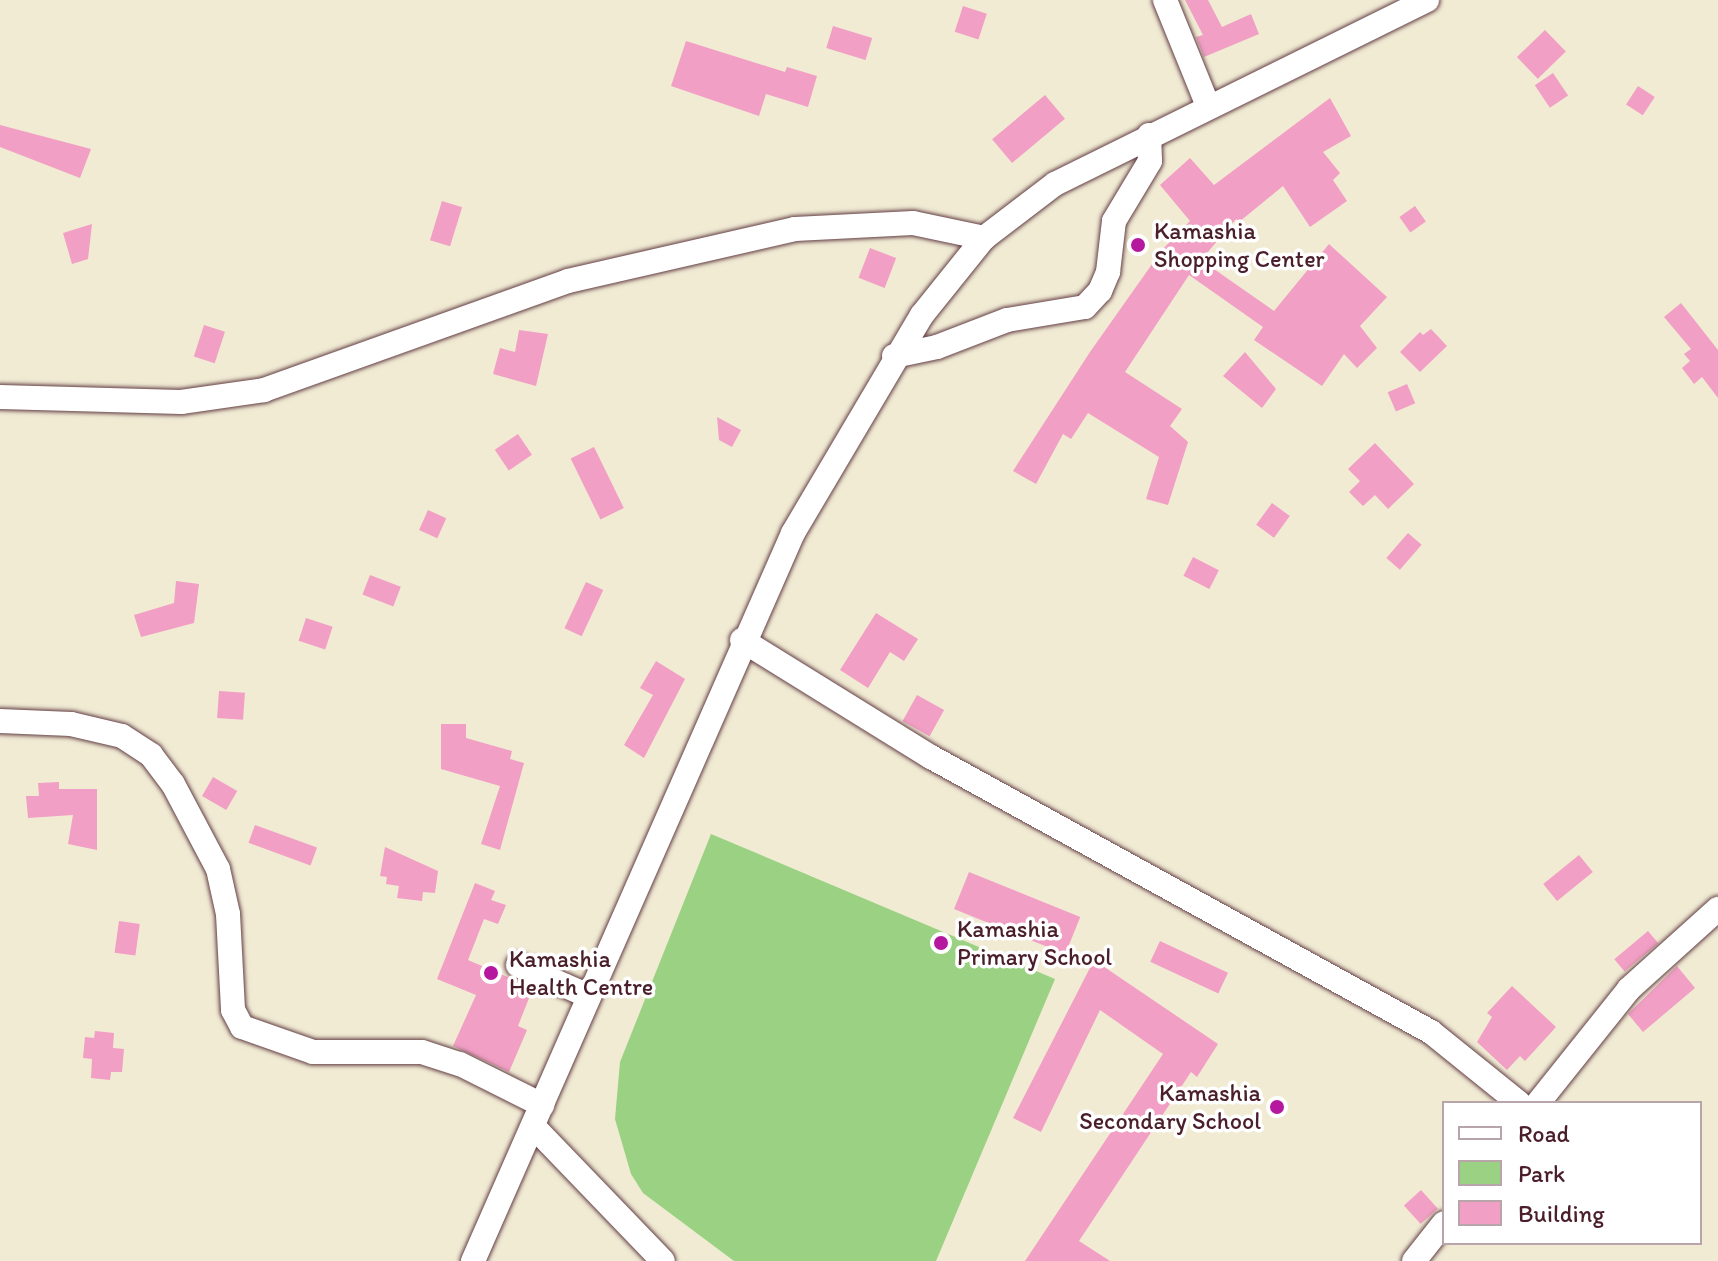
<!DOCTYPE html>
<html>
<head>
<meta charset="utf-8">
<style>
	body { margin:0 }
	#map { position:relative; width:1718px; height:1261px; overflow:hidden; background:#f1ebd4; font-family:Itim,sans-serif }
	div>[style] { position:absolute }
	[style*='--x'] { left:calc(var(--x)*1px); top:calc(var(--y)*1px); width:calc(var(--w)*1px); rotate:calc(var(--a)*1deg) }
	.green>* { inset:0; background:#9ad183 }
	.building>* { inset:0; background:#f19fc4; transform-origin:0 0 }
	.roads { filter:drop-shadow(0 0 2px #633e44) drop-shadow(0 0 2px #633e44) }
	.minor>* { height:24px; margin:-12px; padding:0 12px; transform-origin:12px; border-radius:12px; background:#fff }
	.dots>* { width:22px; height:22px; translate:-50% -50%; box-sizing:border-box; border:4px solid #fff; border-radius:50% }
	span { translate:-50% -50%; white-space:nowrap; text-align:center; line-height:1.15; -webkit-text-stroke:7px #fff; paint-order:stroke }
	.poi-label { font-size:24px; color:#4a1f2b }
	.left { translate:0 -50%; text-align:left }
	.right { translate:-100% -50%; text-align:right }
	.legend { position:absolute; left:1442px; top:1101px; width:260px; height:144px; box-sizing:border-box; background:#fff; border:2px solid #b7a5aa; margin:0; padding:10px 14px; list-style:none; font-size:24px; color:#4a1f2b }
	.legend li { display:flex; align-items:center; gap:16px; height:40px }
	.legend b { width:40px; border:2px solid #b7a5aa }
</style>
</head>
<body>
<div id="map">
	<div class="green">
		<div style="clip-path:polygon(711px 834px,1055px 979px,936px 1261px,734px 1261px,643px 1193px,631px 1174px,615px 1119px,620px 1062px)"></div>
	</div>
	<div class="building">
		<div style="clip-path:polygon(1185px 0,1208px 0,1222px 27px,1251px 14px,1259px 34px,1204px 57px,1196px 37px,1203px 35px)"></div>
		<div style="left:963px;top:6px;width:25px;height:27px;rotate:18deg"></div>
		<div style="left:833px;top:26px;width:41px;height:23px;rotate:17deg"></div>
		<div style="left:1545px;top:30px;width:30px;height:39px;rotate:46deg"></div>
		<div style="clip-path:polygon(686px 41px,785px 72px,787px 67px,817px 76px,808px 107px,766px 94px,759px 116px,671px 86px)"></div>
		<div style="left:1553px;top:73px;width:27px;height:22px;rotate:56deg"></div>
		<div style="left:1638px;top:86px;width:20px;height:22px;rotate:33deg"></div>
		<div style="left:1045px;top:95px;width:31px;height:69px;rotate:50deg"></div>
		<div style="clip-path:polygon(1330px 98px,1351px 136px,1323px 152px,1340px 173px,1333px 180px,1347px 201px,1310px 227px,1283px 186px,1239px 222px,1236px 219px,1201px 260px,1274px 311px,1329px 244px,1387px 297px,1360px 326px,1377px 348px,1357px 368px,1344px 354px,1322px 386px,1254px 340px,1263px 327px,1189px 275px,1125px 372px,1182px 409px,1170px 426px,1188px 442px,1168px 505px,1146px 499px,1159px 457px,1088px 413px,1071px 439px,1063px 434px,1036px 484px,1013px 471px,1090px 352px,1162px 250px,1190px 221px,1160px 185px,1190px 158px,1214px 185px)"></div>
		<div style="clip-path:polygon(0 125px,91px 149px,80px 178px,0 147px)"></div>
		<div style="left:442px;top:201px;width:21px;height:41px;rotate:17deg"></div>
		<div style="left:1415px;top:206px;width:19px;height:19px;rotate:55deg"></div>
		<div style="clip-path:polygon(92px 224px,88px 259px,72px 264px,63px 233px)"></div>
		<div style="left:870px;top:248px;width:28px;height:32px;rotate:21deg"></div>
		<div style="clip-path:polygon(1681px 303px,1718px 350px,1718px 398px,1702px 377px,1694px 384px,1682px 368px,1690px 361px,1684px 354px,1691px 349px,1664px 317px)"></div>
		<div style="left:204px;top:325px;width:22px;height:33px;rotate:18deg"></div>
		<div style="clip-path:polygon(1431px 329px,1447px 346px,1420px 372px,1400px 352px,1420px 332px,1423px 335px)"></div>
		<div style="clip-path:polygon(519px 330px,548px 334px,536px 386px,493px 374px,500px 348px,515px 352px)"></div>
		<div style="clip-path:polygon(1245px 352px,1276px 389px,1262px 408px,1223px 376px)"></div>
		<div style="left:1407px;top:384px;width:21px;height:21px;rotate:67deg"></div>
		<div style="clip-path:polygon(717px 417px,741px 430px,732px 447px,719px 440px)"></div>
		<div style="left:518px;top:434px;width:25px;height:28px;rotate:56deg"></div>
		<div style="clip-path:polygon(1375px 443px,1414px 484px,1388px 509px,1375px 495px,1363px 506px,1349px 492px,1360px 481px,1348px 469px)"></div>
		<div style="left:594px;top:447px;width:68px;height:26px;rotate:64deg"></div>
		<div style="left:1272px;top:503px;width:22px;height:27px;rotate:36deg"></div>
		<div style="left:428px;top:510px;width:20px;height:22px;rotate:24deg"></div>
		<div style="left:1408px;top:533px;width:18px;height:33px;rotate:41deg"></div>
		<div style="left:1193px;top:557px;width:29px;height:21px;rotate:27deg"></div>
		<div style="left:370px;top:575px;width:33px;height:21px;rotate:21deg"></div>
		<div style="clip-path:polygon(176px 581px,199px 584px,194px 623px,141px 637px,134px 615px,174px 603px)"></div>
		<div style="left:586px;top:582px;width:19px;height:51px;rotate:25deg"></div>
		<div style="clip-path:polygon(876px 613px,918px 639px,904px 661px,890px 652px,868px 688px,840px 670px)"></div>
		<div style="left:306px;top:618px;width:28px;height:24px;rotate:18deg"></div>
		<div style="clip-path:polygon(656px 661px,685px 679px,644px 758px,624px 745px,653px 695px,640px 688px)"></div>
		<div style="left:219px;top:691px;width:26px;height:27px;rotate:4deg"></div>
		<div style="left:917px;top:695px;width:31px;height:30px;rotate:29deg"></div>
		<div style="clip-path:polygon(441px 724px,466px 724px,466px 738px,512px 751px,510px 759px,524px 763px,500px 850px,481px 844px,500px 786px,441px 769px)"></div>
		<div style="left:213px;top:777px;width:28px;height:22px;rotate:30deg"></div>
		<div style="clip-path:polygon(59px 782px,59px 789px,97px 789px,97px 850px,68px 844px,73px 815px,28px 818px,26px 796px,39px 796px,38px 783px)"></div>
		<div style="left:255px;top:825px;width:66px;height:19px;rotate:20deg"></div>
		<div style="clip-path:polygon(385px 847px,438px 871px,435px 893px,423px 892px,422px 901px,397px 898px,399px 886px,386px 884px,387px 877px,380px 876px)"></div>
		<div style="left:1579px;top:855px;width:22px;height:46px;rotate:51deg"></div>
		<div style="left:969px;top:872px;width:120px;height:40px;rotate:22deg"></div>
		<div style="clip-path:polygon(475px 883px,495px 891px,491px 900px,506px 905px,498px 924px,484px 919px,468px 960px,533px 988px,518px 1026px,527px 1030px,509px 1072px,453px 1046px,476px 995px,437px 979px)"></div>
		<div style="left:119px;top:921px;width:21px;height:32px;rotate:8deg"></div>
		<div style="left:1648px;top:931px;width:16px;height:44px;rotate:50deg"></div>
		<div style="left:1160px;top:941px;width:75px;height:23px;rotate:25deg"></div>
		<div style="clip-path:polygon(1094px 960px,1218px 1044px,1197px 1077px,1191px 1072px,1079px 1241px,1110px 1261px,1025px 1261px,1163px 1054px,1100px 1010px,1041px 1132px,1013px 1118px)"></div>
		<div style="clip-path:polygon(1677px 966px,1695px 988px,1643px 1032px,1628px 1014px)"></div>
		<div style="clip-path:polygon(1512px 986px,1556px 1027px,1525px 1061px,1520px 1056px,1507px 1070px,1477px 1042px,1492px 1017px,1487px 1013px)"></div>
		<div style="clip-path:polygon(95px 1031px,114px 1033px,113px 1048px,124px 1049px,122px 1072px,111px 1072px,110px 1080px,91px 1078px,92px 1059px,83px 1058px,85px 1037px,94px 1038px)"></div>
		<div style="left:1421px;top:1190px;width:25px;height:23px;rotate:48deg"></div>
	</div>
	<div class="roads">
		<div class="minor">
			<div style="--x:1165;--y:0;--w:114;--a:67.9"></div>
			<div style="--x:894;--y:356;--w:44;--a:-11.8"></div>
			<div style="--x:937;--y:347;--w:75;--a:-21.1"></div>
			<div style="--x:1007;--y:320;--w:79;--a:-9.5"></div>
			<div style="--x:1085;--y:307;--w:22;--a:-47"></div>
			<div style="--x:1100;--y:291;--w:21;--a:-67"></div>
			<div style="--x:1108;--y:272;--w:51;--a:-83.3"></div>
			<div style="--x:1114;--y:221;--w:70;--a:-59"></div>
			<div style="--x:1150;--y:161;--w:26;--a:-92"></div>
			<div style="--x:0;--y:397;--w:181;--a:1.6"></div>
			<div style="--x:181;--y:402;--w:84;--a:-8.2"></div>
			<div style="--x:264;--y:390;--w:323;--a:-19.7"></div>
			<div style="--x:568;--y:281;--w:233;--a:-12.9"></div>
			<div style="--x:795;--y:229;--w:118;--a:-2.9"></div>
			<div style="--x:913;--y:223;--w:73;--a:11.9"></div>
			<div style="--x:742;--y:640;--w:222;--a:31.8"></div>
			<div style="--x:931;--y:757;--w:571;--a:28.81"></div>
			<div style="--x:1431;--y:1032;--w:113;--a:38.9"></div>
			<div style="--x:0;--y:721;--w:71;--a:2.4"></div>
			<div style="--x:71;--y:724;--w:52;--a:13.2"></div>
			<div style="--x:122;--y:736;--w:35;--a:33"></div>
			<div style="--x:151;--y:755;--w:36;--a:53"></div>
			<div style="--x:173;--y:784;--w:96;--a:62.1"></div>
			<div style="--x:218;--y:869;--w:46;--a:77.5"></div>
			<div style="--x:228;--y:914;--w:96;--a:87"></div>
			<div style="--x:233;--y:1010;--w:19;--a:62"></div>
			<div style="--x:242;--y:1027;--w:75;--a:19.4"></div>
			<div style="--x:313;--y:1052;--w:109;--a:0"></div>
			<div style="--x:422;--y:1052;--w:40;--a:18"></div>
			<div style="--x:460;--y:1064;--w:92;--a:26.6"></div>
			<div style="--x:518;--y:965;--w:77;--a:23.6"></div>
			<div style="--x:1538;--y:1103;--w:146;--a:-51.4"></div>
			<div style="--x:1629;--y:989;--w:120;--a:-42"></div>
			<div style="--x:533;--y:1126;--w:187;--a:46.1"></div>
			<div style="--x:473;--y:1261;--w:795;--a:-66.27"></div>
			<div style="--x:793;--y:533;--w:253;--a:-59.4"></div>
			<div style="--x:922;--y:315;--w:99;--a:-51.2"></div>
			<div style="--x:984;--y:238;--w:89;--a:-37.3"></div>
			<div style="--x:1055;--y:184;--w:415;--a:-26.3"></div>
			<div style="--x:1414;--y:1261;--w:48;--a:-51.7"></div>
		</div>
	</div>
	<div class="dots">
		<div style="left:1138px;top:245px;background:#b5179e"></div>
		<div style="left:941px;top:943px;background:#b5179e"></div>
		<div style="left:491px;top:973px;background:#b5179e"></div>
		<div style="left:1277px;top:1107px;background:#b5179e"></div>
	</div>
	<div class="poi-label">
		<span class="left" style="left:1154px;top:245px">Kamashia<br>Shopping Center</span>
		<span class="left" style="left:957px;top:943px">Kamashia<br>Primary School</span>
		<span class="left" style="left:509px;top:973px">Kamashia<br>Health Centre</span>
		<span class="right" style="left:1261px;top:1107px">Kamashia<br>Secondary School</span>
	</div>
	<ul class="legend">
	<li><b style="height:10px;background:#fff"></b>Road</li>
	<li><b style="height:22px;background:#9ad183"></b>Park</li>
	<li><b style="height:22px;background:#f19fc4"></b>Building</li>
	</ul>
</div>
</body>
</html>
